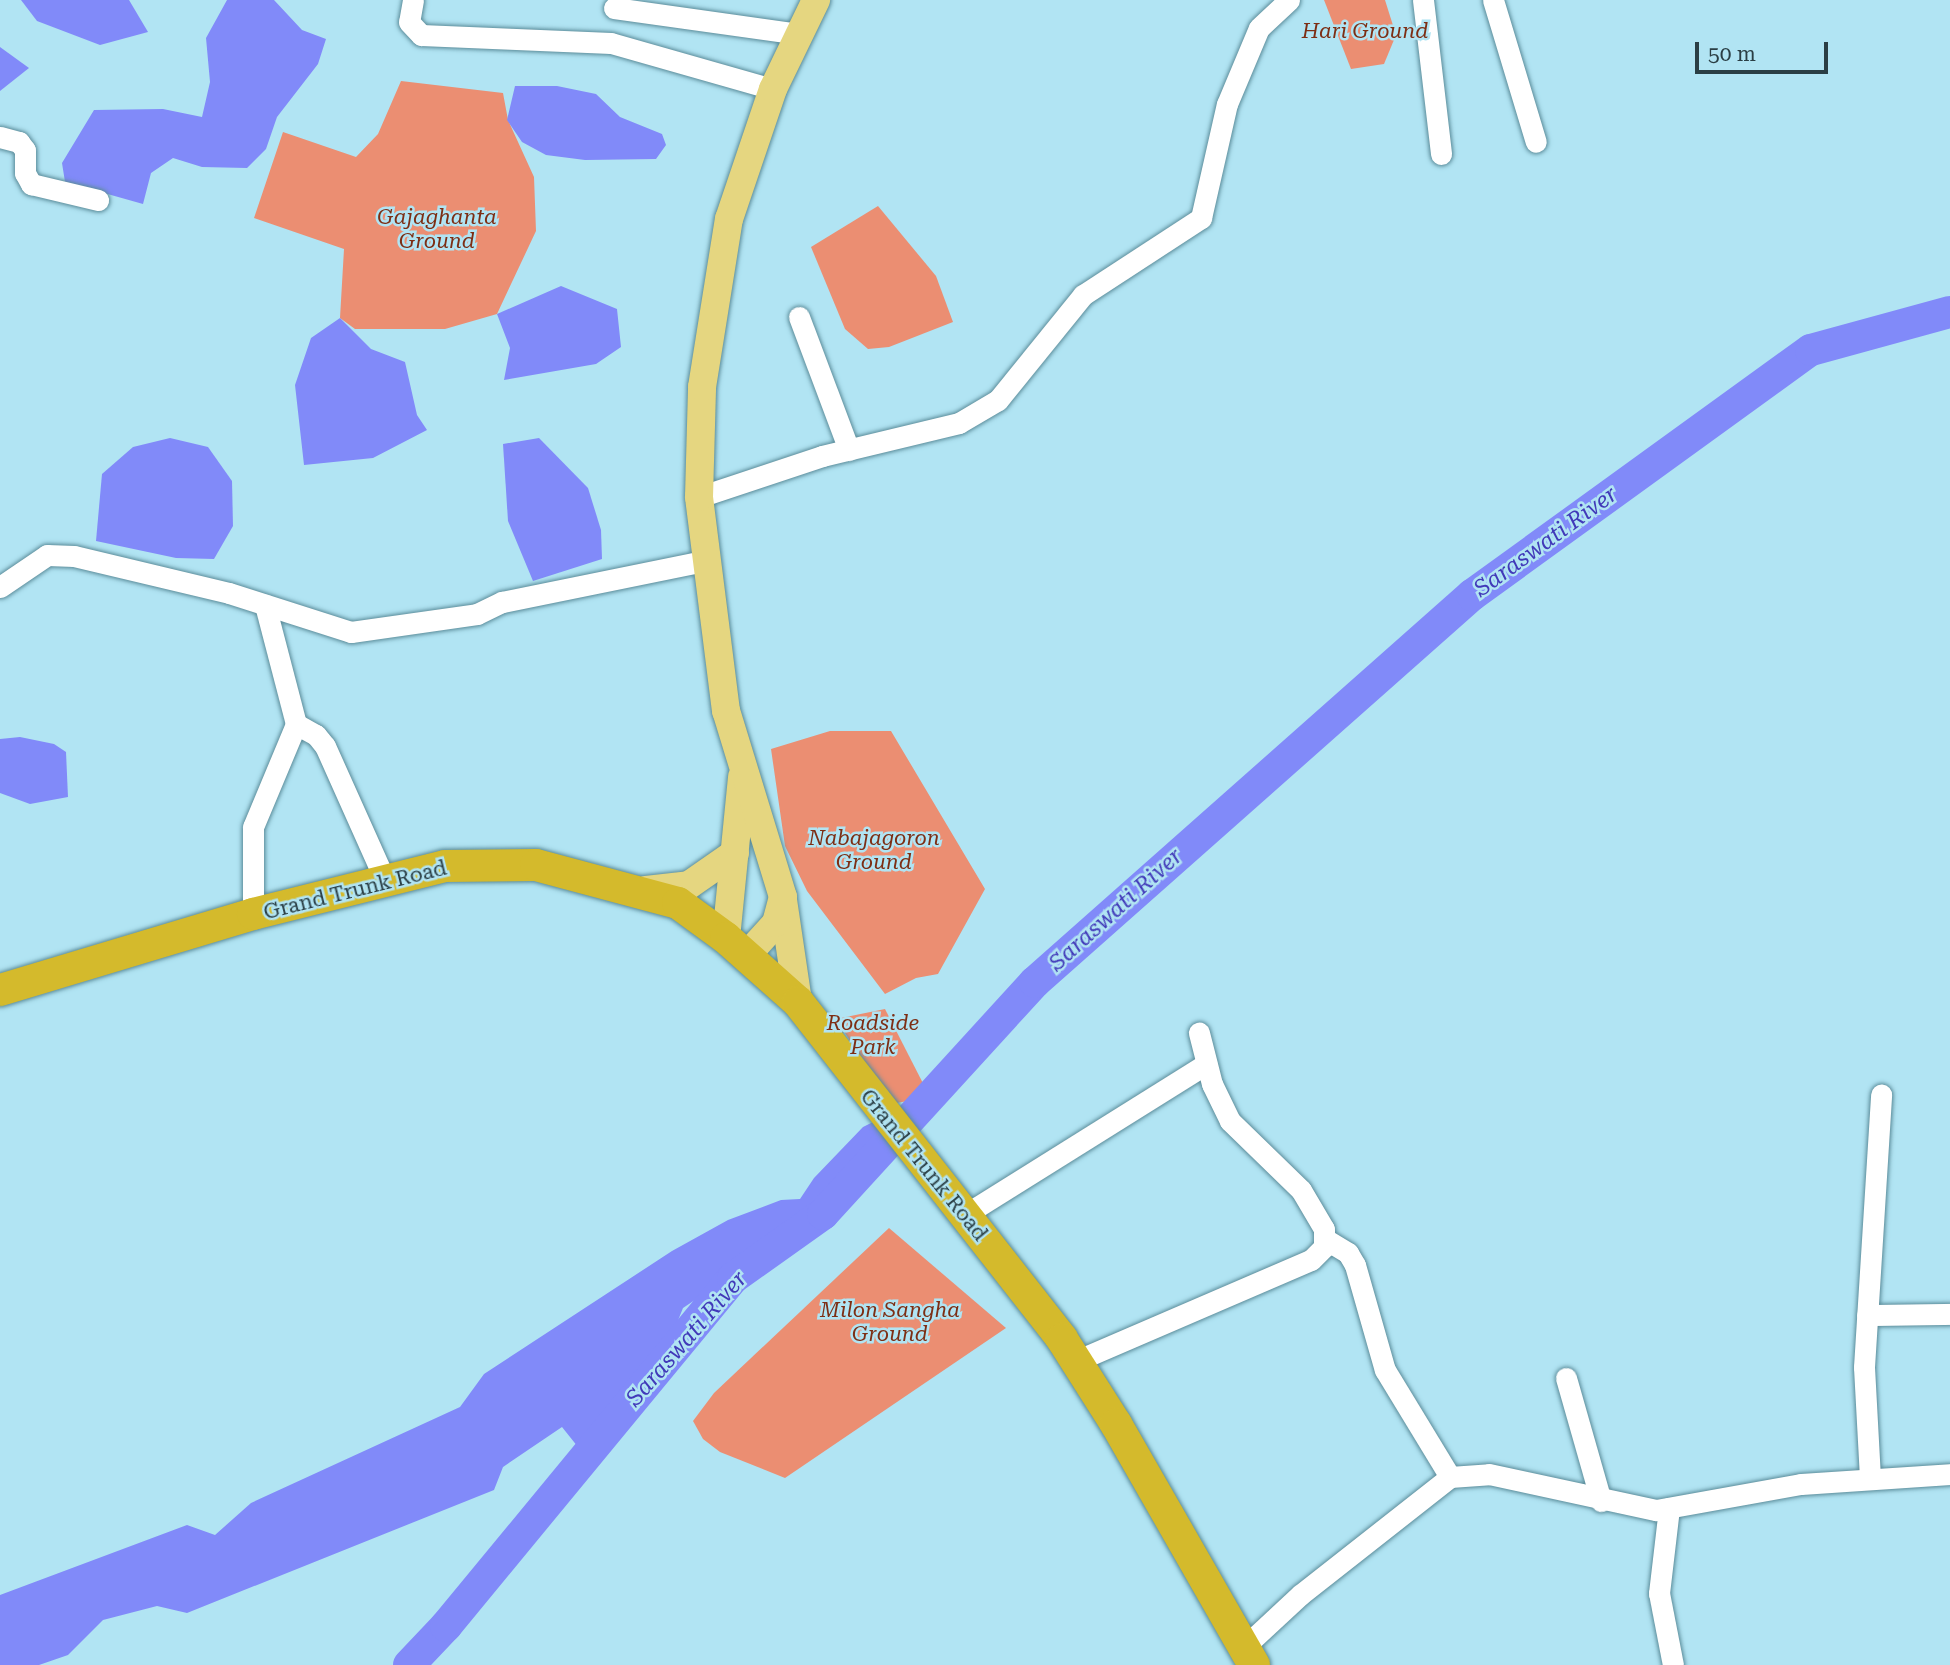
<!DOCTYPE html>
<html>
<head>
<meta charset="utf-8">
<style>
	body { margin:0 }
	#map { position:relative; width:1950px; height:1665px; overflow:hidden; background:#b1e4f3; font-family:"Roboto Serif",serif }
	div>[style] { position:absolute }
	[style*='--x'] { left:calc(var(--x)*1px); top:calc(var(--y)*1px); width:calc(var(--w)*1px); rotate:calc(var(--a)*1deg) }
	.green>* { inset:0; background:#eb8e72 }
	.water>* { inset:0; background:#818af9 }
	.river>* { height:32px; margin:-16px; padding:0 16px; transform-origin:16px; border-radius:16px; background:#818af9 }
	.roads { filter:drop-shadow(0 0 2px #5b8c9a) drop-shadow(0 0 2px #5b8c9a) }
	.minor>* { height:21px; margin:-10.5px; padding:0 10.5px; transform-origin:10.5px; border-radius:10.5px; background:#fff }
	.major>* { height:28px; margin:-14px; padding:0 14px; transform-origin:14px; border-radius:14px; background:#e5d680 }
	.highway>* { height:32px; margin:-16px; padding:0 16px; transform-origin:16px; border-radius:16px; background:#d4ba2c }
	span { translate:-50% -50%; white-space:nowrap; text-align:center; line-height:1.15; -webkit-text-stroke:5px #b1e4f3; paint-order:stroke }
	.park-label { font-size:21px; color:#7d2e14; font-style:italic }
	.street-label { font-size:21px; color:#2a3e44 }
	.water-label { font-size:23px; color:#4139b9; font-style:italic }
	.scale { position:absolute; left:1695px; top:42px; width:133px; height:32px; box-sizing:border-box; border:4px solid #2a3e44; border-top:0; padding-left:9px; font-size:21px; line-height:24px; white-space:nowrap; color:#2a3e44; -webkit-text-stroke:5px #b1e4f3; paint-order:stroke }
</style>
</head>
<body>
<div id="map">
	<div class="green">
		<div style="clip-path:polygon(1324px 0,1385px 0,1396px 35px,1384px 64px,1351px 69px)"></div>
		<div style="clip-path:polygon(401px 81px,503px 93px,508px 120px,534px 177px,536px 231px,497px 314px,445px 329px,355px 329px,340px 318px,344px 249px,254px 218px,283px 132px,356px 157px,378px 134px)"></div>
		<div style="clip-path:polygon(878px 206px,936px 276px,953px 322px,889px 347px,868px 349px,845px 329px,811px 247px)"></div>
		<div style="clip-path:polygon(830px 731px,891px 731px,985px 889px,938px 974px,916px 978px,885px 994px,807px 891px,785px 846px,771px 749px)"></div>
		<div style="clip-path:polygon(885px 1009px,930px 1097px,891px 1104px,836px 1019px)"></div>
		<div style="clip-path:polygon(889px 1228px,1006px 1328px,785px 1478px,720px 1452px,703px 1439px,693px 1421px,714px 1393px)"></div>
	</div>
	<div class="water">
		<div style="clip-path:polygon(21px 0,129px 0,148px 32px,100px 45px,37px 21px)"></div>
		<div style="clip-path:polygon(227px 0,274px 0,302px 30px,326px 39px,318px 64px,277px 117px,266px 149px,247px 168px,202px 167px,173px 158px,151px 173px,143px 204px,65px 182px,62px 163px,94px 110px,163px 109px,202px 117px,210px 82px,206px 38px)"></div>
		<div style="clip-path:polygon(0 47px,29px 68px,0 91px)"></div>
		<div style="clip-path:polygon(515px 86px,557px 86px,596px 94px,620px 117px,662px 134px,666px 145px,656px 159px,585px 160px,546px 155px,522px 142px,507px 120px)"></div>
		<div style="clip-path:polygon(561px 286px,617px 309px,621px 347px,596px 364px,504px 380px,510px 348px,497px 314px)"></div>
		<div style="clip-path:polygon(340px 318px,371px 349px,405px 362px,417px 415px,427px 430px,373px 458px,304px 465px,295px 385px,311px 338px)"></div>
		<div style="clip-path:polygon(170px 438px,208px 447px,232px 481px,233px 526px,214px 559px,176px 558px,96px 541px,102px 474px,133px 447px)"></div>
		<div style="clip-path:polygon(539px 438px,588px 488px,601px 530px,602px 559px,533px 581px,508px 521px,503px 444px)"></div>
		<div style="clip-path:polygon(20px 737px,54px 744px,66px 752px,68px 797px,30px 804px,0 793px,0 739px)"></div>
		<div style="clip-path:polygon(875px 1121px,891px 1140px,823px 1214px,683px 1308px,658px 1370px,586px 1457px,562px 1427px,503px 1467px,494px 1490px,187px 1613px,157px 1606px,103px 1620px,68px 1655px,39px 1665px,0 1665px,0 1595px,187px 1525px,215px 1535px,251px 1503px,460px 1407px,484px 1374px,672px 1251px,728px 1220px,781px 1200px,800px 1199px,814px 1178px,863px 1127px)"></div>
	</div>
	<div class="river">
		<div style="--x:409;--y:1665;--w:54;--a:-46.5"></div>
		<div style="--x:446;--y:1626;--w:451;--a:-50.5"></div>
		<div style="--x:733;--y:1278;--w:110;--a:-35.4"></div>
		<div style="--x:823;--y:1214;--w:314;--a:-47.6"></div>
		<div style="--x:1035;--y:982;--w:584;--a:-41.53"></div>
		<div style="--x:1472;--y:595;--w:418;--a:-35.9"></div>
		<div style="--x:1811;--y:350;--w:144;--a:-15.3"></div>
	</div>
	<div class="roads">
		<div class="minor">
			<div style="--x:413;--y:0;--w:22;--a:100"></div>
			<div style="--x:409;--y:22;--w:18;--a:47"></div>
			<div style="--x:421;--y:35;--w:190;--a:2.4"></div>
			<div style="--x:611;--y:43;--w:168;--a:15.9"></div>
			<div style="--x:1423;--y:0;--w:155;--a:83.3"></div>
			<div style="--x:1493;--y:0;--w:148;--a:73.2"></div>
			<div style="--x:614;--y:8;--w:188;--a:8"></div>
			<div style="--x:0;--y:137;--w:20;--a:15"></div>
			<div style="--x:19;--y:142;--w:10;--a:53"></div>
			<div style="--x:25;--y:150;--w:23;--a:90"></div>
			<div style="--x:25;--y:173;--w:13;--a:61"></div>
			<div style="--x:31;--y:184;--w:69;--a:13.4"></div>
			<div style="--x:799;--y:317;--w:142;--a:69.4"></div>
			<div style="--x:699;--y:497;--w:130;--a:-18.4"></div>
			<div style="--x:822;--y:456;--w:141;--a:-13.5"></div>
			<div style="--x:959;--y:423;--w:45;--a:-30.5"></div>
			<div style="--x:998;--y:400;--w:135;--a:-51"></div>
			<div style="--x:1083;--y:295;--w:141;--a:-33.1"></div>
			<div style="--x:1201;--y:218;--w:117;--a:-77.2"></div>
			<div style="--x:1227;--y:104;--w:82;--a:-67.2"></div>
			<div style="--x:1259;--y:28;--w:41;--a:-43"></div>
			<div style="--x:0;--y:587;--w:57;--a:-34.2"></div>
			<div style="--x:47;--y:555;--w:27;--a:2"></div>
			<div style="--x:74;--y:556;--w:159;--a:13.4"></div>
			<div style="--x:229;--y:593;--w:128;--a:17.7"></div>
			<div style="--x:351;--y:632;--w:127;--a:-8.1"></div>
			<div style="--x:477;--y:614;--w:28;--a:-26"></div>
			<div style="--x:502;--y:602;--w:206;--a:-11.5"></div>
			<div style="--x:296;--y:724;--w:23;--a:29"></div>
			<div style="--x:316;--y:735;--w:14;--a:51"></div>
			<div style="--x:325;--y:746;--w:145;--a:65.9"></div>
			<div style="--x:253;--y:914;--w:87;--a:-90"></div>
			<div style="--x:253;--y:827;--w:112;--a:-67.3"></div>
			<div style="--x:296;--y:724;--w:123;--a:-104.6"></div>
			<div style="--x:966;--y:1214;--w:283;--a:-32"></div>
			<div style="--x:1325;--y:1239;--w:27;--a:31"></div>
			<div style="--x:1348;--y:1253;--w:14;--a:60"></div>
			<div style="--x:1355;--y:1265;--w:109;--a:74.1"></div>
			<div style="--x:1385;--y:1370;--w:125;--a:58.7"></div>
			<div style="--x:1867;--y:1315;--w:83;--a:-0.7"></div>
			<div style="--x:1076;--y:1361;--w:256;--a:-23.3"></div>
			<div style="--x:1311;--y:1260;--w:18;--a:-45"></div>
			<div style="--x:1324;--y:1247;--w:18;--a:-90"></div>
			<div style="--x:1324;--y:1229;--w:45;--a:-120.5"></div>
			<div style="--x:1301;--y:1190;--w:99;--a:-135.8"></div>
			<div style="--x:1230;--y:1121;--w:41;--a:-115.9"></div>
			<div style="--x:1212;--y:1084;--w:53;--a:-104.3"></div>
			<div style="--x:1566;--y:1378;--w:128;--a:74.1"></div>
			<div style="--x:1870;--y:1478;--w:111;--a:-93.1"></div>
			<div style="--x:1864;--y:1367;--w:273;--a:-86.4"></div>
			<div style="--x:1669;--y:1508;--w:86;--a:96.7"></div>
			<div style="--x:1659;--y:1593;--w:73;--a:79"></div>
			<div style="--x:1243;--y:1648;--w:78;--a:-42.9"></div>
			<div style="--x:1300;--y:1595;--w:191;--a:-38.2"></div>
			<div style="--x:1450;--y:1477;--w:39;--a:-4"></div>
			<div style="--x:1489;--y:1474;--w:171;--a:12.2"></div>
			<div style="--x:1656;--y:1510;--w:147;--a:-10.2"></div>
			<div style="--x:1801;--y:1484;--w:149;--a:-3.8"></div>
		</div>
		<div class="major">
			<div style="--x:646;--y:890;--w:43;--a:-6.6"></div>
			<div style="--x:689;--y:885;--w:56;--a:-34.8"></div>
			<div style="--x:783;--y:900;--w:103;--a:81.6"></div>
			<div style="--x:726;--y:938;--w:162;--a:-84.3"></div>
			<div style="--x:747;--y:955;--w:43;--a:-47.8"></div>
			<div style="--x:776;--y:923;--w:27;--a:-75"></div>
			<div style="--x:783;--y:897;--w:195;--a:-107"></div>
			<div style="--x:726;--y:711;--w:216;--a:-97.2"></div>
			<div style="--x:699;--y:497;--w:110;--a:-88.4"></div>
			<div style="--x:702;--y:387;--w:170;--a:-80.9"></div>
			<div style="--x:729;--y:219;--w:137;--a:-71.3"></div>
			<div style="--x:773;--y:89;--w:99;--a:-64.2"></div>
		</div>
		<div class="highway">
			<div style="--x:0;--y:990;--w:264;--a:-16.7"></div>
			<div style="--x:253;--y:914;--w:198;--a:-14"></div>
			<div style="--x:445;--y:866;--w:91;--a:-0.6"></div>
			<div style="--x:536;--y:865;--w:147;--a:15"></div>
			<div style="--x:678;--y:903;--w:59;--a:36.1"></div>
			<div style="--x:726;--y:938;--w:96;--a:41.6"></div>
			<div style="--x:798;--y:1002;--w:428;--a:51.9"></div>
			<div style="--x:1062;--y:1339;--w:101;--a:57.6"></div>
			<div style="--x:1116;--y:1424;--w:278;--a:60.2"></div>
		</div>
	</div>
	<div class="park-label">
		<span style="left:1365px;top:31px">Hari Ground</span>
		<span style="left:437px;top:229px">Gajaghanta<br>Ground</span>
		<span style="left:874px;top:850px">Nabajagoron<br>Ground</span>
		<span style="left:873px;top:1035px">Roadside<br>Park</span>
		<span style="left:890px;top:1322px">Milon Sangha<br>Ground</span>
	</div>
	<div class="street-label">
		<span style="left:355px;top:890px;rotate:-14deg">Grand Trunk Road</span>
		<span style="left:924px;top:1165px;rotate:51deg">Grand Trunk Road</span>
	</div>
	<div class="water-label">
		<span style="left:1546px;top:542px;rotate:-36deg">Saraswati River</span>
		<span style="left:1116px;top:910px;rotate:-42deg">Saraswati River</span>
		<span style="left:687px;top:1339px;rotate:-49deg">Saraswati River</span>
	</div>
	<div class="scale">50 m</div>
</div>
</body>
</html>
